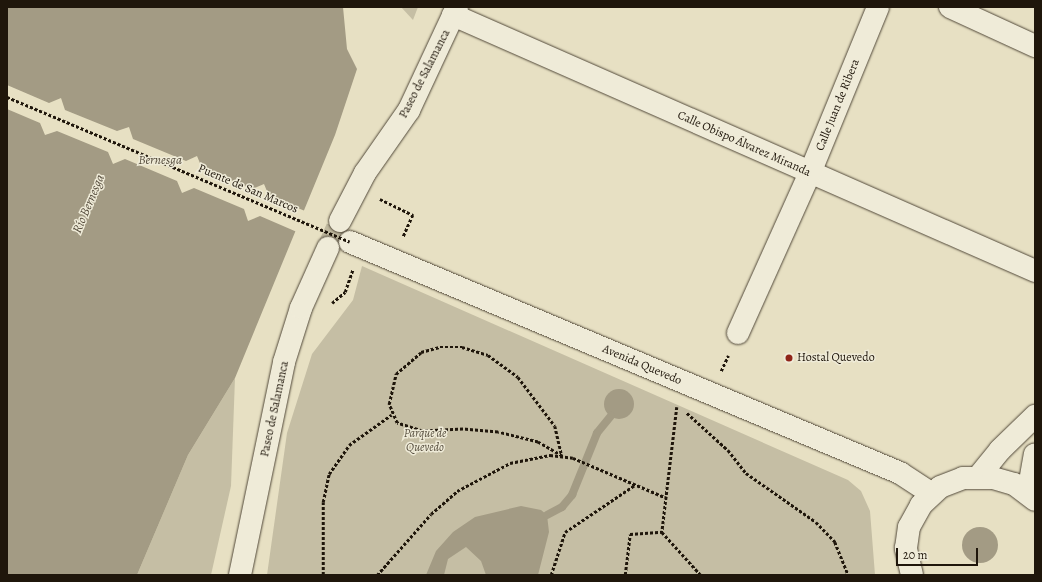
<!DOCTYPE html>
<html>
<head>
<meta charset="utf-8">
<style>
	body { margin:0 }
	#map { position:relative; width:1042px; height:582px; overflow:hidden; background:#e7e0c3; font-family:Alegreya,serif }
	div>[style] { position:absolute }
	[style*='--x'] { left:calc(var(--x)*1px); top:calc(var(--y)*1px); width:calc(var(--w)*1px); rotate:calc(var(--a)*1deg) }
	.green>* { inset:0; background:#c5bea4 }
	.water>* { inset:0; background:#a39b84 }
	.round { border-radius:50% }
	.pier>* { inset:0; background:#e7e0c3 }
	.stream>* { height:8px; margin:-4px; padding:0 4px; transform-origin:4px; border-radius:4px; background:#a39b84 }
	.street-tunnel>* { height:22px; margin-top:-11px; transform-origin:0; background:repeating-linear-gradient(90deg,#bfb89e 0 22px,transparent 0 33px) }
	.path>* { height:2.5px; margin-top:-1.25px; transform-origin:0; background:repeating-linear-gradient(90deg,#1f160b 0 3px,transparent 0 5px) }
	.roads { filter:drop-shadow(0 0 1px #514839) drop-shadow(0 0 1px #514839) }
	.street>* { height:22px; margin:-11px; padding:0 11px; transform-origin:11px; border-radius:11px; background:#efebd8 }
	.secondary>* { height:22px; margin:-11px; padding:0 11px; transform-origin:11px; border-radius:11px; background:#efebd8 }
	.path-bridge>* { height:2.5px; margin-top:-1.25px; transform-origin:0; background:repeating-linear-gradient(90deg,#1f160b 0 3px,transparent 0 5px) }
	.dots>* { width:11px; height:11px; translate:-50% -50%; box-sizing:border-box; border:2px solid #efebd8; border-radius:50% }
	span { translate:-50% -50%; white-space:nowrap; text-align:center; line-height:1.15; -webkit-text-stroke:3px #efebd8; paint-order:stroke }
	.street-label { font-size:12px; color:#1f160b }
	.poi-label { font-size:12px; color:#1f160b }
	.left { translate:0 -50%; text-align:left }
	.park-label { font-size:12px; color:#595141; font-style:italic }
	.water-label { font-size:13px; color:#544b3b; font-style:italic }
	.frame { position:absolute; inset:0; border:8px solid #1f160b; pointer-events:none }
	.scale { position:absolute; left:896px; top:548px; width:82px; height:18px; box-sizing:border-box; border:2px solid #1f160b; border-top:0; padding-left:5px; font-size:12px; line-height:14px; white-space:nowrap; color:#1f160b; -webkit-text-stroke:3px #efebd8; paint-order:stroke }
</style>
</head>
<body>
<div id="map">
	<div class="green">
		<div style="clip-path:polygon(401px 7px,418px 7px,413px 20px)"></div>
		<div style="clip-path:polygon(362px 266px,848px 480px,861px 491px,870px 511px,875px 575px,267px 575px,287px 433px,312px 354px,353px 300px)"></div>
		<div style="clip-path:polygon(235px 378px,231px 486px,211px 575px,137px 575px,188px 455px)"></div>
	</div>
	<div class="water">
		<div style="clip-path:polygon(7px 7px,343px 7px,347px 49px,357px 69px,335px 135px,235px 378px,188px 455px,137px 575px,7px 575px)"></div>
		<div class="round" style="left:604px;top:389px;width:30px;height:30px"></div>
		<div style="clip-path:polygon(521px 506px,541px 510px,547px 515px,549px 532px,538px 575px,486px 575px,481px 561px,466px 547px,448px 559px,444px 575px,426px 575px,436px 551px,453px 532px,475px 517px)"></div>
		<div class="round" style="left:962px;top:527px;width:36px;height:36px"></div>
	</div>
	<div class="pier">
		<div style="clip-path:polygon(7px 85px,49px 103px,61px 98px,65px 110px,117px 131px,129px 127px,133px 139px,186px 161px,197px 156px,202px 168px,252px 189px,264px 184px,269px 196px,305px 211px,297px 232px,260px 216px,248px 221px,244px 209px,194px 188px,182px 193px,177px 181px,125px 159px,113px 164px,108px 152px,57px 131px,45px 135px,40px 123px,7px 109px)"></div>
	</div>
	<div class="stream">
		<div style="--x:547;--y:515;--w:17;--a:-28"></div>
		<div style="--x:562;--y:507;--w:16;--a:-50"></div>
		<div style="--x:572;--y:495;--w:67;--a:-68"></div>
		<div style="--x:597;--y:433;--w:22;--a:-51"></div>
	</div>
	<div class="street-tunnel">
		<div style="--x:328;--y:248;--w:30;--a:-66"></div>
	</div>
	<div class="path">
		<div style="--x:380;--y:199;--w:37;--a:26"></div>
		<div style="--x:413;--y:215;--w:24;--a:114"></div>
		<div style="--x:332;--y:303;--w:17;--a:-40"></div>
		<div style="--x:345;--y:292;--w:24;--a:-71"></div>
		<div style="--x:440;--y:347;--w:22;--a:0"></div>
		<div style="--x:462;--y:347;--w:27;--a:17"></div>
		<div style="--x:488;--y:355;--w:37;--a:36"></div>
		<div style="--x:518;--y:377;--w:61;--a:52.9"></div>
		<div style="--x:555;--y:426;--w:31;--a:77"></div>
		<div style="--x:562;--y:456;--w:28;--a:-150"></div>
		<div style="--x:538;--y:442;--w:41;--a:-166"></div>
		<div style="--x:498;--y:432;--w:35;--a:-175"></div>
		<div style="--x:463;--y:429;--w:41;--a:177.2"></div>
		<div style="--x:422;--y:431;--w:26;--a:-162"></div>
		<div style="--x:397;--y:423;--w:21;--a:-113"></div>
		<div style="--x:389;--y:404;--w:31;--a:-77"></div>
		<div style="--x:396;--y:374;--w:33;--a:-41"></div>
		<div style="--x:421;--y:352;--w:20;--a:-15"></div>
		<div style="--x:721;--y:371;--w:17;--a:-65"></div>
		<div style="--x:677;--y:407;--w:126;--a:96.8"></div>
		<div style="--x:662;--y:532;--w:58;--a:47.8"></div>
		<div style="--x:687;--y:413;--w:55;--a:42.1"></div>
		<div style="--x:728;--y:450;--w:29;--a:52"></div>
		<div style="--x:746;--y:473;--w:85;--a:35"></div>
		<div style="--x:816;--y:522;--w:28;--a:46"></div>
		<div style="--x:835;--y:542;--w:35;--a:68"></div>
		<div style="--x:323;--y:575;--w:73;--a:-90"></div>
		<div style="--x:323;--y:502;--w:29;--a:-78"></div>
		<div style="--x:329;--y:474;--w:35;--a:-55"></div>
		<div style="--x:349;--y:445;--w:52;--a:-35.5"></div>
		<div style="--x:377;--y:575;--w:81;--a:-48.5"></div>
		<div style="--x:431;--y:514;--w:35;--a:-41"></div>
		<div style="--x:457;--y:491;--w:60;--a:-27.8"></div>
		<div style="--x:510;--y:463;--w:41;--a:-11.3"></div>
		<div style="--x:550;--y:455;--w:23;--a:7"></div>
		<div style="--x:573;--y:458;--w:102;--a:23.1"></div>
		<div style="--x:551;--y:575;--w:45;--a:-72"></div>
		<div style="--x:565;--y:532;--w:84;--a:-33.9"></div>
		<div style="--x:625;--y:575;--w:41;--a:-83"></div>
		<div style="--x:630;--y:534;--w:32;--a:-4"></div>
	</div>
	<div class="roads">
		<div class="street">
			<div style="--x:950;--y:7;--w:94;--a:24.6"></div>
			<div style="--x:453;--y:15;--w:636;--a:23.74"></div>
			<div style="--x:340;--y:221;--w:54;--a:-62.5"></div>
			<div style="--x:365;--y:173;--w:77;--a:-55.1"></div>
			<div style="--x:409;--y:110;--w:114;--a:-65"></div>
			<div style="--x:350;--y:242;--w:597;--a:22.78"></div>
			<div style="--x:900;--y:473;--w:37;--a:33"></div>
			<div style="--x:738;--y:333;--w:175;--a:-65.8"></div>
			<div style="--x:810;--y:173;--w:179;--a:-67.7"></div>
			<div style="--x:240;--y:575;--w:217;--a:-78.3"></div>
			<div style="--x:284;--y:362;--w:57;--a:-72.5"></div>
			<div style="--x:301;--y:308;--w:66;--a:-65.8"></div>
		</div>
		<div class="secondary">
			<div style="--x:979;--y:476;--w:33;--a:-51"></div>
			<div style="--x:1000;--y:450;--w:49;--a:-44.2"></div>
			<div style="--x:1028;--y:493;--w:39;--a:-80"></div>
			<div style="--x:912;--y:575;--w:28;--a:-103"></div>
			<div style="--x:906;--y:548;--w:21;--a:-82"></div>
			<div style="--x:909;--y:527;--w:25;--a:-61"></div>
			<div style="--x:921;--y:505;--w:26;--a:-43"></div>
			<div style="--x:940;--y:487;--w:25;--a:-21"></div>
			<div style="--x:963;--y:478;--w:30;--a:0"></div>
			<div style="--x:993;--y:478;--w:22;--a:16"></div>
			<div style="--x:1014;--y:484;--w:26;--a:37"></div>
		</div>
	</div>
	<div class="path-bridge">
		<div style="--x:7;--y:97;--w:372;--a:22.9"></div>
	</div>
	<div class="dots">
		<div style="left:789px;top:358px;background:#8f2418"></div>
	</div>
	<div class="street-label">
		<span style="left:425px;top:74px;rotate:-63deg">Paseo de Salamanca</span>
		<span style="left:838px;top:105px;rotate:-68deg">Calle Juan de Ribera</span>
		<span style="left:744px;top:144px;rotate:24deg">Calle Obispo Álvarez Miranda</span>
		<span style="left:248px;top:189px;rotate:23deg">Puente de San Marcos</span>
		<span style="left:642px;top:365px;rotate:23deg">Avenida Quevedo</span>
		<span style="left:275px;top:409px;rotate:-78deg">Paseo de Salamanca</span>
	</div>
	<div class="poi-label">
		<span class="left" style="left:797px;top:358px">Hostal Quevedo</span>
	</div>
	<div class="park-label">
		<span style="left:425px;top:441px">Parque de<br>Quevedo</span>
	</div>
	<div class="water-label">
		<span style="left:160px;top:160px">Bernesga</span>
		<span style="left:89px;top:204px;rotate:-67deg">Río Bernesga</span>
	</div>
	<div class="frame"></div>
	<div class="scale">20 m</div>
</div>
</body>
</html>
